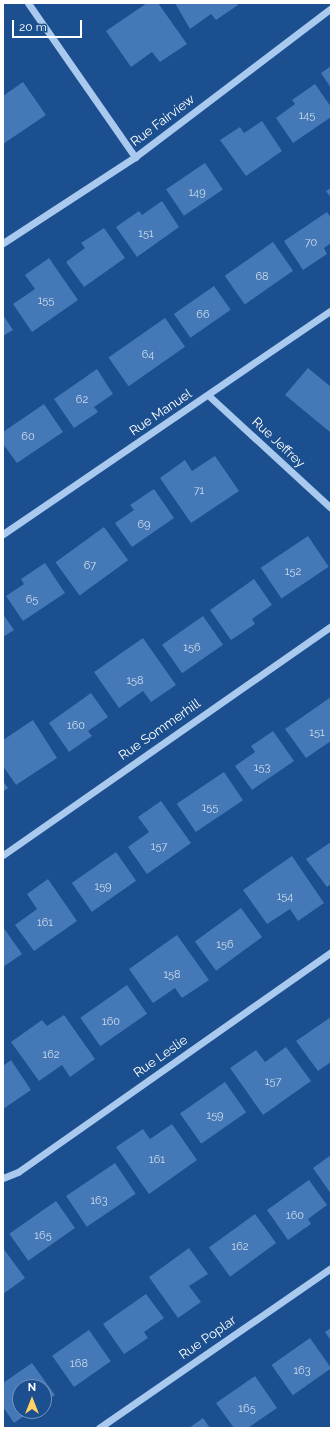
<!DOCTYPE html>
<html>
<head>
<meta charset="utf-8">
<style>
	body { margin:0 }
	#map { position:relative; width:334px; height:1431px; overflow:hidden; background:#1b4f8f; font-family:Raleway,sans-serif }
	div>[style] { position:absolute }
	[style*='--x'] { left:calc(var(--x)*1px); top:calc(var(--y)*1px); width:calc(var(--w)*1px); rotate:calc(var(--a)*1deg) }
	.building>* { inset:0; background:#4478b7; transform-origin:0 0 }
	.minor>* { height:7px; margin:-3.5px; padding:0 3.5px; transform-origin:3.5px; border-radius:3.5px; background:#a9c9ee }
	span { translate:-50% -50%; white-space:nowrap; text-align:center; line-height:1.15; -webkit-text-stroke:3px #1b4f8f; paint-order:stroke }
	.number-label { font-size:11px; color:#d0dded }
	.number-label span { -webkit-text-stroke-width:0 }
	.street-label { font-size:13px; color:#fff }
	.frame { position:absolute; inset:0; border:4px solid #fff; pointer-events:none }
	.north { position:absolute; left:12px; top:1379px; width:40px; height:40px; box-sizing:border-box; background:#1b4f8f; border:1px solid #7695bc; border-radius:50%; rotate:0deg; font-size:11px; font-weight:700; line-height:16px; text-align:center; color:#fff }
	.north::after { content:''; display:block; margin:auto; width:14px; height:18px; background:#ffd166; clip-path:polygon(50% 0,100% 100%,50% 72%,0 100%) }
	.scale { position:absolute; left:12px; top:20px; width:70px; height:18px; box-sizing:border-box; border:2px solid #fff; border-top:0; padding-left:5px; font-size:12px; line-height:14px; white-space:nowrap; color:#fff; -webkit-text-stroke:3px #1b4f8f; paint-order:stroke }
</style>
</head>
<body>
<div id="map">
	<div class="building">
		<div style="clip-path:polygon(147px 3px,158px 3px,187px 44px,160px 62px,152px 52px,131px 67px,106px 31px)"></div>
		<div style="clip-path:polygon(175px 3px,236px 3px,238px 5px,216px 20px,211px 14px,190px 29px)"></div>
		<div style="clip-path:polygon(331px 66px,331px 88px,321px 73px)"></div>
		<div style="clip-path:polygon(23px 82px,46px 115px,3px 144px,3px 96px)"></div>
		<div style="clip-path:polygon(315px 84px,331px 107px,331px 117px,293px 143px,276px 118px,295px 104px,292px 100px)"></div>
		<div style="clip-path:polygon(262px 121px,282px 151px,246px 176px,220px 140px,240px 127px,244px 133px)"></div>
		<div style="left:205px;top:163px;width:32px;height:47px;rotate:56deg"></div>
		<div style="clip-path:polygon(331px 188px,331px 198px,326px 191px)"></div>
		<div style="clip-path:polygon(162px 201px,179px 227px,137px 257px,116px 227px,139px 211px,142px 215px)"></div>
		<div style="clip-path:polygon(327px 212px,331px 218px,331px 243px,324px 248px,327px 254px,303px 270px,284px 241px)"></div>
		<div style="clip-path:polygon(104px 228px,125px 258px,84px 287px,66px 262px,85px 248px,81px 243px)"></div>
		<div style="left:273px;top:242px;width:35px;height:59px;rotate:55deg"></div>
		<div style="clip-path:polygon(49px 258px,78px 300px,32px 332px,13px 304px,35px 289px,25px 275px)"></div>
		<div style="left:214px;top:286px;width:29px;height:49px;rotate:55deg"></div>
		<div style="clip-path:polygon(3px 315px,13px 330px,3px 336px)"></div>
		<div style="left:165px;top:318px;width:35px;height:69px;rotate:55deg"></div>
		<div style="clip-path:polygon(308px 368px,331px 387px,330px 432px,285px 395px)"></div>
		<div style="clip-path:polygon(97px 369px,113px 394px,94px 407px,98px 412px,74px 428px,54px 399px)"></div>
		<div style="clip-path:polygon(44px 404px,63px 432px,17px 463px,3px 444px,3px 432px)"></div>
		<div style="clip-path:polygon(215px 456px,239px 491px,191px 523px,160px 478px,185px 460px,192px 471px)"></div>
		<div style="clip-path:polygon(154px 489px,174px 518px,132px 547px,115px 523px,134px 510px,130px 505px)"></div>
		<div style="left:104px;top:527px;width:41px;height:60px;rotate:54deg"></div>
		<div style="left:308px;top:536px;width:37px;height:57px;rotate:56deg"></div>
		<div style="clip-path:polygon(45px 563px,65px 593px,23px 621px,6px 596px,24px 584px,21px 579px)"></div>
		<div style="clip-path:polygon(254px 579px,272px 605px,252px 619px,255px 624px,231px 640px,210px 610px)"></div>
		<div style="clip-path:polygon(3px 614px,14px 630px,3px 637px)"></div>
		<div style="left:203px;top:616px;width:35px;height:50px;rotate:55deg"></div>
		<div style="clip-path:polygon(143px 638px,176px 685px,151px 702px,143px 691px,119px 708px,94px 672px)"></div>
		<div style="clip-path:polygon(91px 693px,108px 717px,88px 731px,92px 736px,69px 752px,49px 723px)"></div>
		<div style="clip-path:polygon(331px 697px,331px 741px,306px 758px,285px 729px)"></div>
		<div style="clip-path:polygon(33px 720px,57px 758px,16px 785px,3px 766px,3px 740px)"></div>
		<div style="clip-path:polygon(273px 731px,294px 761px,252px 790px,235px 766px,255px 752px,251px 746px)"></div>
		<div style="left:224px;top:772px;width:34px;height:57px;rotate:56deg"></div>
		<div style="clip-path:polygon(3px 781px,8px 788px,3px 792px)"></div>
		<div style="clip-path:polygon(161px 801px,191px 843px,147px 874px,128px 847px,149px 832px,138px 817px)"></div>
		<div style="clip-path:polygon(331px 842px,331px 884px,327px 887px,306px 859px)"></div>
		<div style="left:116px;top:852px;width:35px;height:54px;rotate:55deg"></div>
		<div style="clip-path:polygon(292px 856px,324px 903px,298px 921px,290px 909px,267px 924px,243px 890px)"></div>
		<div style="clip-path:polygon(48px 879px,77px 921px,34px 951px,15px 925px,37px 909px,27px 894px)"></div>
		<div style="left:241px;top:908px;width:36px;height:57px;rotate:54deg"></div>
		<div style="clip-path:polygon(3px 927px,22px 954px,3px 967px)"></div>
		<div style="clip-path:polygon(177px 935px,209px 980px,182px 998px,175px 988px,153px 1003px,129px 969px)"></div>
		<div style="left:127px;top:985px;width:35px;height:57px;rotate:55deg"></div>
		<div style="clip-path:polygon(64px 1015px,95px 1059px,70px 1077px,62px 1065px,39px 1081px,11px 1042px,42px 1020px,47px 1026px)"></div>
		<div style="clip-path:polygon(331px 1017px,331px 1062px,318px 1071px,296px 1041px)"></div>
		<div style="clip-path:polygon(286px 1047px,311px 1081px,263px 1115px,230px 1068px,256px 1050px,265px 1062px)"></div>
		<div style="clip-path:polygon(11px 1060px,31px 1090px,3px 1109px,3px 1066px)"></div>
		<div style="left:225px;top:1082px;width:37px;height:55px;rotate:55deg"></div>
		<div style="clip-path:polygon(172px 1124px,197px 1160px,149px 1194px,116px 1147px,143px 1129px,150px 1139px)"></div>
		<div style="clip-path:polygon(331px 1155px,331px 1194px,313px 1168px)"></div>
		<div style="left:115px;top:1163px;width:37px;height:59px;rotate:56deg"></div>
		<div style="clip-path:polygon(309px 1180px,327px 1205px,308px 1219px,311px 1224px,288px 1240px,267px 1210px)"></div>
		<div style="left:56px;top:1201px;width:33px;height:57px;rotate:55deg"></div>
		<div style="left:255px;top:1214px;width:36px;height:57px;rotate:54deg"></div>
		<div style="clip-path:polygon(3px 1248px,25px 1278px,3px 1294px)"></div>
		<div style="clip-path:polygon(189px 1248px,208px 1274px,189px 1286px,201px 1302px,178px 1318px,149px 1277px)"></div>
		<div style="clip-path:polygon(146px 1294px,164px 1318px,144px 1332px,148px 1338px,124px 1354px,103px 1324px)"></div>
		<div style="clip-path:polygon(331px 1328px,331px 1341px,325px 1332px)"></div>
		<div style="left:89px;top:1330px;width:38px;height:45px;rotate:55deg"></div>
		<div style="left:310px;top:1338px;width:37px;height:47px;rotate:55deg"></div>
		<div style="clip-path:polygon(32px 1363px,55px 1395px,44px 1402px,44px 1387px,20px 1387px,20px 1411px,31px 1411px,14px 1423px,3px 1407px,3px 1383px)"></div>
		<div style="clip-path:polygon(255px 1376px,277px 1408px,248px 1428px,234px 1428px,216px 1403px)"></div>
		<div style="clip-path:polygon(203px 1418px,210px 1428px,189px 1428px)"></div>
	</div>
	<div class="minor">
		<div style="--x:28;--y:3;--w:188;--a:55.2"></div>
		<div style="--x:3;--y:243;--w:158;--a:-33.1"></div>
		<div style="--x:135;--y:157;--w:246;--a:-37.2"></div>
		<div style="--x:208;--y:395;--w:167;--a:42.6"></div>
		<div style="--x:3;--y:534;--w:397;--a:-34.3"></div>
		<div style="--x:3;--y:855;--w:400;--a:-34.9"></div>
		<div style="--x:3;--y:1178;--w:16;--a:-22"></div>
		<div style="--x:18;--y:1172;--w:383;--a:-35.1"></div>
		<div style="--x:99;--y:1428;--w:282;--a:-34.6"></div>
	</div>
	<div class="number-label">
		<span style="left:307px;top:116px">145</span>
		<span style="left:197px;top:193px">149</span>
		<span style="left:146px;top:234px">151</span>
		<span style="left:311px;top:243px">70</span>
		<span style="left:262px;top:277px">68</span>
		<span style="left:46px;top:301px">155</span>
		<span style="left:203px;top:315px">66</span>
		<span style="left:148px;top:355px">64</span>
		<span style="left:82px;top:400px">62</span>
		<span style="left:28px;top:437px">60</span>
		<span style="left:199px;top:491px">71</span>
		<span style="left:144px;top:525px">69</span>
		<span style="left:90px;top:566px">67</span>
		<span style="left:293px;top:572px">152</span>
		<span style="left:32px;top:600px">65</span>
		<span style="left:192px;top:648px">156</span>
		<span style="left:135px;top:681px">158</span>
		<span style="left:76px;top:726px">160</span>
		<span style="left:317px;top:733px">151</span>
		<span style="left:262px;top:768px">153</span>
		<span style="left:210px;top:808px">155</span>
		<span style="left:159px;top:847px">157</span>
		<span style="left:103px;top:887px">159</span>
		<span style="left:285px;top:897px">154</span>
		<span style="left:45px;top:923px">161</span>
		<span style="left:225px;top:945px">156</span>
		<span style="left:172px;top:975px">158</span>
		<span style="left:111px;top:1022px">160</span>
		<span style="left:51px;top:1055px">162</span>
		<span style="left:273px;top:1082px">157</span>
		<span style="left:215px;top:1116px">159</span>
		<span style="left:157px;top:1160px">161</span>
		<span style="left:99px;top:1201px">163</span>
		<span style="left:295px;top:1216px">160</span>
		<span style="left:43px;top:1236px">165</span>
		<span style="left:240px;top:1247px">162</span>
		<span style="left:79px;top:1364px">168</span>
		<span style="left:302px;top:1371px">163</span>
		<span style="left:247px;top:1409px">165</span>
	</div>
	<div class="street-label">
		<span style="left:163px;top:121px;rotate:-37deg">Rue Fairview</span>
		<span style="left:161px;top:413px;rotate:-34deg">Rue Manuel</span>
		<span style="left:278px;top:443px;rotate:43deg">Rue Jeffrey</span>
		<span style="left:160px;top:730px;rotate:-35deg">Rue Sommerhill</span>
		<span style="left:161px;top:1057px;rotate:-35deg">Rue Leslie</span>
		<span style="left:208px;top:1338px;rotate:-35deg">Rue Poplar</span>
	</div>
	<div class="frame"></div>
	<div class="north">N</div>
	<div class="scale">20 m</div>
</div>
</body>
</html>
